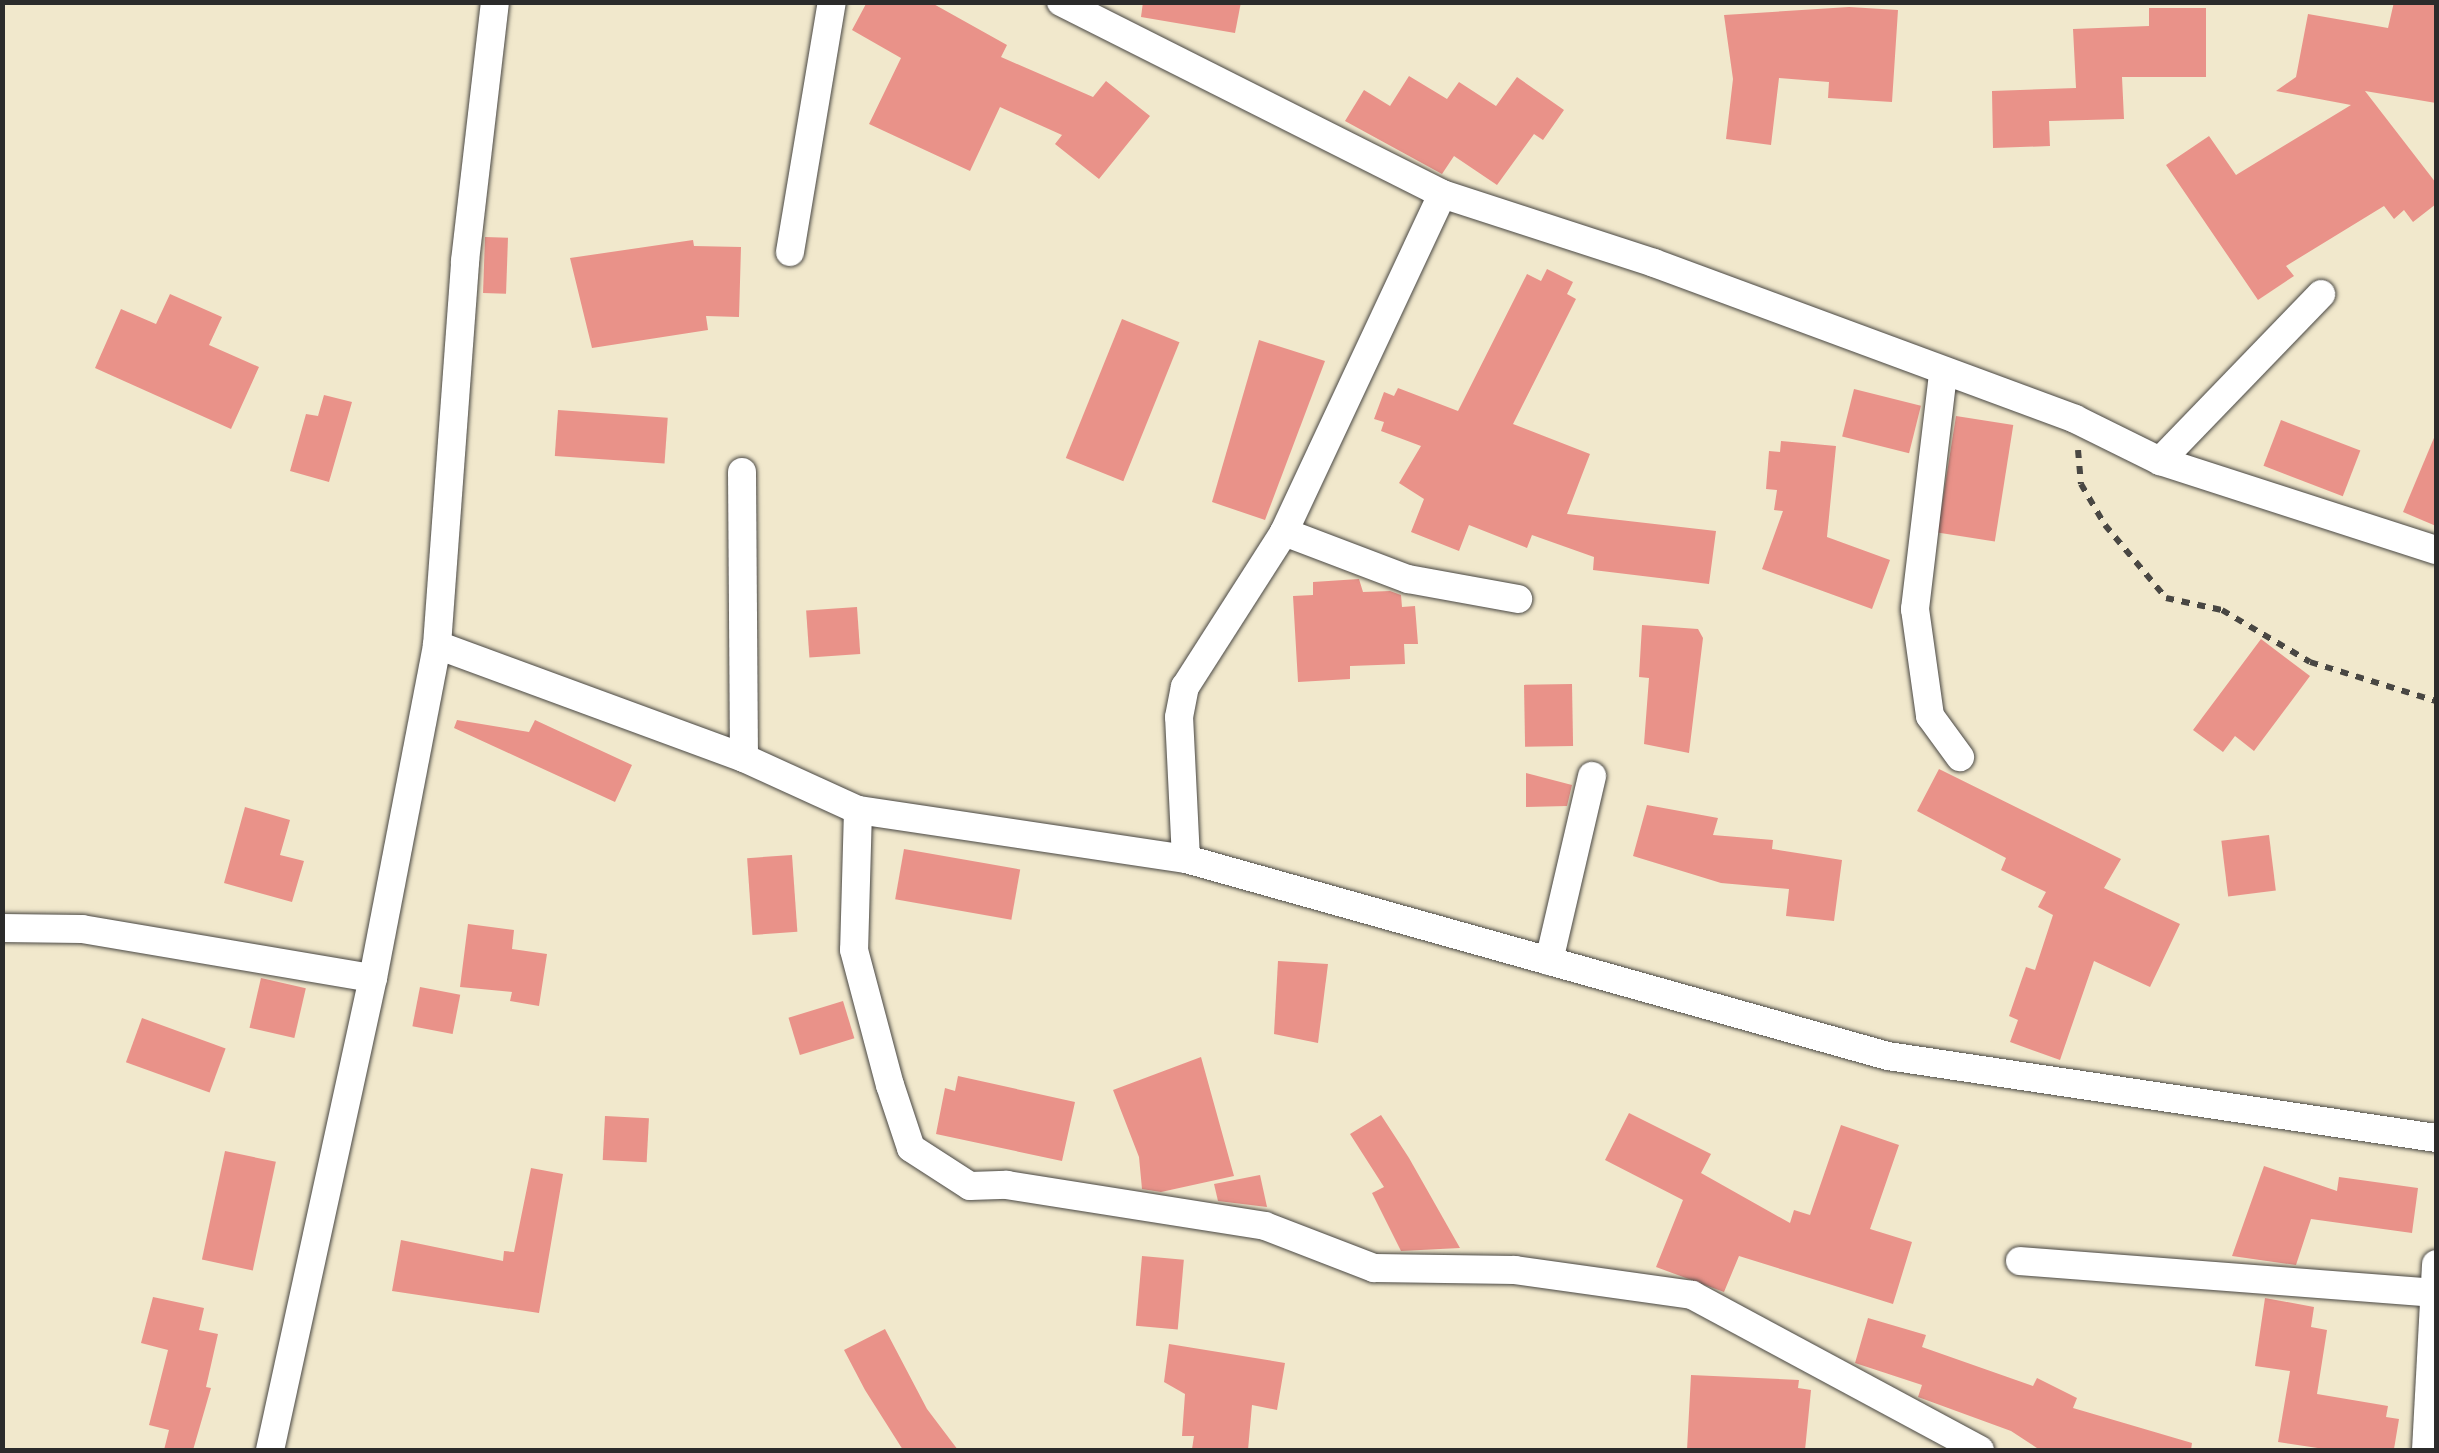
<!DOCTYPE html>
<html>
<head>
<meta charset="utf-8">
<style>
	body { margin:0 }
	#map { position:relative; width:2439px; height:1453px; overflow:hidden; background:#f1e8cc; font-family:"Gentium Book Plus",serif }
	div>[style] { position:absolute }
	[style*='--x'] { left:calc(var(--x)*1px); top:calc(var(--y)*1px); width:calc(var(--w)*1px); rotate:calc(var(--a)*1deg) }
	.building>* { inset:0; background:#e99289; transform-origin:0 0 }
	.path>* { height:6px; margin-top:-3px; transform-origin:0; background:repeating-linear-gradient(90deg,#494743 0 8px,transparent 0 16px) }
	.roads { filter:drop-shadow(0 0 2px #494743) drop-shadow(0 0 2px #494743) }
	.street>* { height:28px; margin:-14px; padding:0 14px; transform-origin:14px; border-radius:14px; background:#fff }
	span { translate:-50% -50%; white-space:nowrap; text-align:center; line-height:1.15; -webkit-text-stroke:8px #fcf5e5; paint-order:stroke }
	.frame { position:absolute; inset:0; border:5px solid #2b2b2b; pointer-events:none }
</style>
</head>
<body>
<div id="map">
	<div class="building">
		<div style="clip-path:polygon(867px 2px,930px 2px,1007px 45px,1001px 57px,1093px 97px,1106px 81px,1150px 116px,1099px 179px,1055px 144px,1062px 135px,1000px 107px,970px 171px,869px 124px,901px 58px,852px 30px)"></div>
		<div style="clip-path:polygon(1143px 2px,1241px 2px,1235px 33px,1141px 17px)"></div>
		<div style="clip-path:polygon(2394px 2px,2436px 2px,2436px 103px,2365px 91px,2436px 183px,2436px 204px,2413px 222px,2404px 210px,2394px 219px,2384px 206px,2286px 266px,2294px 276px,2258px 300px,2166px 165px,2209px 136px,2236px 175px,2351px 105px,2276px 91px,2296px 77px,2308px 14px,2388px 28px)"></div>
		<div style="clip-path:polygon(1849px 7px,1898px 10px,1892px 102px,1828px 98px,1829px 82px,1779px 78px,1771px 145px,1726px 139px,1733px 79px,1724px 15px)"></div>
		<div style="clip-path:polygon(2149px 8px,2206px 8px,2206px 77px,2122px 77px,2124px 119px,2049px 121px,2050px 146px,1993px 148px,1992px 91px,2076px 88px,2073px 29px,2149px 26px)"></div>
		<div style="clip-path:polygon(1409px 76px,1447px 99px,1459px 82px,1496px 106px,1517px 77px,1564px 110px,1543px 140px,1534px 134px,1497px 185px,1454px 156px,1442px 174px,1345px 121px,1364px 90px,1390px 106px)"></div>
		<div style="left:485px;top:237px;width:23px;height:56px;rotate:2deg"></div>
		<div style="clip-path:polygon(693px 240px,694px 246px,741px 247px,739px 317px,706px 316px,708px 330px,592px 348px,570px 258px)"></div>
		<div style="clip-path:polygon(1547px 269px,1573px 282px,1567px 294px,1576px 299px,1513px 424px,1590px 454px,1567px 514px,1716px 531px,1709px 584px,1593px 570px,1594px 557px,1532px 535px,1527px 548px,1469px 525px,1459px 551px,1411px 532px,1424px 499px,1399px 483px,1421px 446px,1381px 431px,1384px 422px,1374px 419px,1384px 392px,1394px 396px,1398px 388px,1458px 411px,1527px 274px,1541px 281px)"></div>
		<div style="clip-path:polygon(170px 294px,222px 317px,209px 345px,259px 367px,231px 429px,95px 368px,121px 309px,156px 324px)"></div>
		<div style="left:1122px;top:319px;width:62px;height:150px;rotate:22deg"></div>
		<div style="clip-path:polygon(1259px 340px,1325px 361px,1265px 520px,1212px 502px)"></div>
		<div style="left:1854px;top:389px;width:69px;height:49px;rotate:14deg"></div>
		<div style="clip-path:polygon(324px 395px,352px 402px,329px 482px,290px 471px,306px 414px,318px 416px)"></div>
		<div style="left:558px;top:410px;width:110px;height:46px;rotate:4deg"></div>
		<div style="left:1956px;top:416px;width:58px;height:118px;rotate:9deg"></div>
		<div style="left:2281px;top:420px;width:85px;height:49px;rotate:21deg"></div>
		<div style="clip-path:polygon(2436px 433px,2436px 526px,2403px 512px)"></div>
		<div style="clip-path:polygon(1781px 441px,1836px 446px,1827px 537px,1890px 560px,1872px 609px,1762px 569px,1783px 511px,1774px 510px,1777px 490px,1766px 489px,1769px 451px,1780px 452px)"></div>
		<div style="clip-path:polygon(1359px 579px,1363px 592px,1390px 591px,1401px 595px,1402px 607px,1415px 606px,1418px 644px,1404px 644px,1405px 664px,1350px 666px,1350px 679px,1298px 682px,1293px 596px,1313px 595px,1313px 582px)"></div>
		<div style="left:857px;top:607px;width:47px;height:51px;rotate:86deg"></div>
		<div style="clip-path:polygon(1642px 625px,1698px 629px,1703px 638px,1689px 753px,1644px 744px,1649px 678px,1639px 677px)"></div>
		<div style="clip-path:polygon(2261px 639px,2310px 676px,2254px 751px,2235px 736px,2223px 752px,2193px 730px)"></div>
		<div style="left:1572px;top:684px;width:62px;height:48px;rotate:89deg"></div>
		<div style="clip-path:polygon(457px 720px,529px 732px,535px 720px,632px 765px,615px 802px,454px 728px)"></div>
		<div style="clip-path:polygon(1939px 769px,2121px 859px,2104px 888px,2180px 924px,2150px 987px,2094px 961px,2060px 1060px,2010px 1042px,2018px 1020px,2009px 1016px,2026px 967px,2035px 970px,2053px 915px,2038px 907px,2046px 892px,2001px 870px,2006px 858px,1917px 811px)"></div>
		<div style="clip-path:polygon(1526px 773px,1572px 785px,1567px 806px,1526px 807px)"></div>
		<div style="clip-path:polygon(1647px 805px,1718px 818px,1713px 835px,1773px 840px,1772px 849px,1842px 860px,1834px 921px,1786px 916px,1789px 889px,1721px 883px,1633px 856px)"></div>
		<div style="clip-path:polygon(245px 807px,290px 820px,280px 855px,304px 861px,292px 902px,224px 883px)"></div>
		<div style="left:2269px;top:835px;width:56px;height:48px;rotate:83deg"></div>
		<div style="left:904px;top:849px;width:118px;height:51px;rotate:10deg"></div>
		<div style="left:792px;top:855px;width:77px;height:45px;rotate:86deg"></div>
		<div style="clip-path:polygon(468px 924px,514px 930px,512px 949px,547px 954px,539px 1006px,510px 1001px,512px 992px,460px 987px)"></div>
		<div style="clip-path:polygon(1278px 961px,1328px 964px,1318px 1043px,1274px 1034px)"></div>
		<div style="left:261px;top:978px;width:46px;height:51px;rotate:13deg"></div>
		<div style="left:420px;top:987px;width:41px;height:40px;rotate:11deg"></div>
		<div style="left:843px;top:1001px;width:39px;height:57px;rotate:73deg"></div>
		<div style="left:142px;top:1018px;width:89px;height:47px;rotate:20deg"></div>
		<div style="clip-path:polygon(1201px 1057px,1234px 1176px,1161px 1192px,1142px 1189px,1139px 1157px,1113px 1090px)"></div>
		<div style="clip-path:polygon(958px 1076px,1075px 1102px,1062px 1161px,936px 1134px,945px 1088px,955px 1091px)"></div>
		<div style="clip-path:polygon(1629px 1113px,1711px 1154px,1701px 1173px,1790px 1223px,1794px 1210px,1810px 1215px,1841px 1125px,1899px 1145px,1870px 1229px,1912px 1242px,1893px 1304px,1739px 1256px,1724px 1292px,1656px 1267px,1683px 1200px,1605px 1160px)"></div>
		<div style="clip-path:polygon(1381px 1115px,1409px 1158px,1460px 1248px,1401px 1251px,1372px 1193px,1384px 1187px,1350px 1134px)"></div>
		<div style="left:605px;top:1116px;width:44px;height:44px;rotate:3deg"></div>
		<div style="left:225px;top:1151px;width:52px;height:111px;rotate:12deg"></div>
		<div style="clip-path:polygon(2264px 1166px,2337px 1191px,2339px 1177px,2418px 1188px,2412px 1233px,2311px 1219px,2296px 1265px,2232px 1256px)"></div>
		<div style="clip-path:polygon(531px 1168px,563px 1174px,539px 1313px,392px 1291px,401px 1240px,503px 1261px,504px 1251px,514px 1252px)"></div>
		<div style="clip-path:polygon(1260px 1175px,1267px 1207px,1218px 1201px,1214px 1184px)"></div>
		<div style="left:1142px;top:1256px;width:42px;height:70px;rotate:5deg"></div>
		<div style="clip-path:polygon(153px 1297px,204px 1308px,199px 1330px,218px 1334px,206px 1387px,211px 1388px,193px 1450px,164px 1450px,169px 1430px,149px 1425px,168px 1350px,141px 1343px)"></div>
		<div style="clip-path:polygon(2265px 1298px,2314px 1307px,2311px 1327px,2327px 1330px,2317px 1394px,2388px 1406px,2386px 1417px,2399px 1419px,2394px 1449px,2331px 1450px,2278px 1442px,2290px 1371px,2255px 1366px)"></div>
		<div style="clip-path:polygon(1868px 1318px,1926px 1335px,1922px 1347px,2033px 1386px,2037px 1378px,2077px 1398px,2073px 1408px,2192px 1443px,2191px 1450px,2040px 1450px,2011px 1431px,1918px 1397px,1922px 1385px,1855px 1363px)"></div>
		<div style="clip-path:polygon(885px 1329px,927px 1409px,958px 1450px,903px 1450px,865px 1390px,844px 1350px)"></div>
		<div style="clip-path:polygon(1169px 1344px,1285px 1363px,1277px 1410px,1252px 1405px,1248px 1450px,1192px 1449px,1194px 1436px,1182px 1436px,1185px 1394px,1164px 1382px)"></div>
		<div style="clip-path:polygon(1691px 1375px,1799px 1380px,1798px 1388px,1811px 1390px,1805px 1450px,1687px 1450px)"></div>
	</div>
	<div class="path">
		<div style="--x:2078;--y:450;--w:34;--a:85"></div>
		<div style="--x:2081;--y:484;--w:48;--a:59.7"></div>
		<div style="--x:2105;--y:525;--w:95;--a:50.1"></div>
		<div style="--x:2166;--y:598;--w:57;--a:12.1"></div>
		<div style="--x:2222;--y:610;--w:102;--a:30.6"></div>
		<div style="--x:2310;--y:662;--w:132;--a:17.2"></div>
	</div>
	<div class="roads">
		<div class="street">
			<div style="--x:1061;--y:2;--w:427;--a:26.7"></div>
			<div style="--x:1442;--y:194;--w:223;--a:18"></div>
			<div style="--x:1654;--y:263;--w:449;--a:20.3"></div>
			<div style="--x:2075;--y:419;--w:95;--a:26.3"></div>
			<div style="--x:2160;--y:461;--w:290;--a:17.9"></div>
			<div style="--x:790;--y:252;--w:254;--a:-80.5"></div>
			<div style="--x:1943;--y:374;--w:237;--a:96.8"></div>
			<div style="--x:1915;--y:609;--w:108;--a:82"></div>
			<div style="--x:1930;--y:716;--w:51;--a:53.8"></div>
			<div style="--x:2160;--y:461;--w:232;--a:-46"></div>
			<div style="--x:742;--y:472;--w:286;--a:89.6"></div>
			<div style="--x:1284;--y:532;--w:133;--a:20.8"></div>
			<div style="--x:1408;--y:579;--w:112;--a:10.3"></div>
			<div style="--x:437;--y:645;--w:327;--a:20.2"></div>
			<div style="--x:744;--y:758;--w:125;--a:24.5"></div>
			<div style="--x:858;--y:810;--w:332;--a:8.5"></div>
			<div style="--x:1186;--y:859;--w:729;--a:15.68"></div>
			<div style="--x:1888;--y:1056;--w:554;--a:8.51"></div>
			<div style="--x:858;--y:810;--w:140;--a:91.6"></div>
			<div style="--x:854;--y:950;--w:140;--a:75.1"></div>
			<div style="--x:890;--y:1085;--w:66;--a:71.6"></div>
			<div style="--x:911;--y:1148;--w:70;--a:32.8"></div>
			<div style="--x:970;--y:1186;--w:37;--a:-2"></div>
			<div style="--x:1007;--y:1185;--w:261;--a:9"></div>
			<div style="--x:1265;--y:1226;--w:117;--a:21.1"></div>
			<div style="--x:1374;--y:1268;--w:141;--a:0.8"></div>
			<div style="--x:1515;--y:1270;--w:179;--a:8"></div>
			<div style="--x:1692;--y:1295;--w:327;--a:28.3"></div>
			<div style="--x:1186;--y:859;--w:142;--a:-92.8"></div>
			<div style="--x:1179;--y:717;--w:31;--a:-79"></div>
			<div style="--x:1185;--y:687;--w:184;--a:-57.4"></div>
			<div style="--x:1284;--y:532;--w:373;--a:-64.9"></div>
			<div style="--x:2;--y:928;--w:80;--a:0.7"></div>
			<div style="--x:82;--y:929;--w:295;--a:9.6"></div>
			<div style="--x:1549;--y:961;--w:190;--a:-76.9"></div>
			<div style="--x:2020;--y:1261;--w:413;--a:4.4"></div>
			<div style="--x:270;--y:1450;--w:483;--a:-77.7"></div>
			<div style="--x:373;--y:978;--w:339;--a:-79.1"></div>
			<div style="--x:437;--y:645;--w:385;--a:-85.8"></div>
			<div style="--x:465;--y:261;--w:261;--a:-83.4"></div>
			<div style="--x:2426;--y:1450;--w:186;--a:-86.9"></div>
		</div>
	</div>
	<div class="frame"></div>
</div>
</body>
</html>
